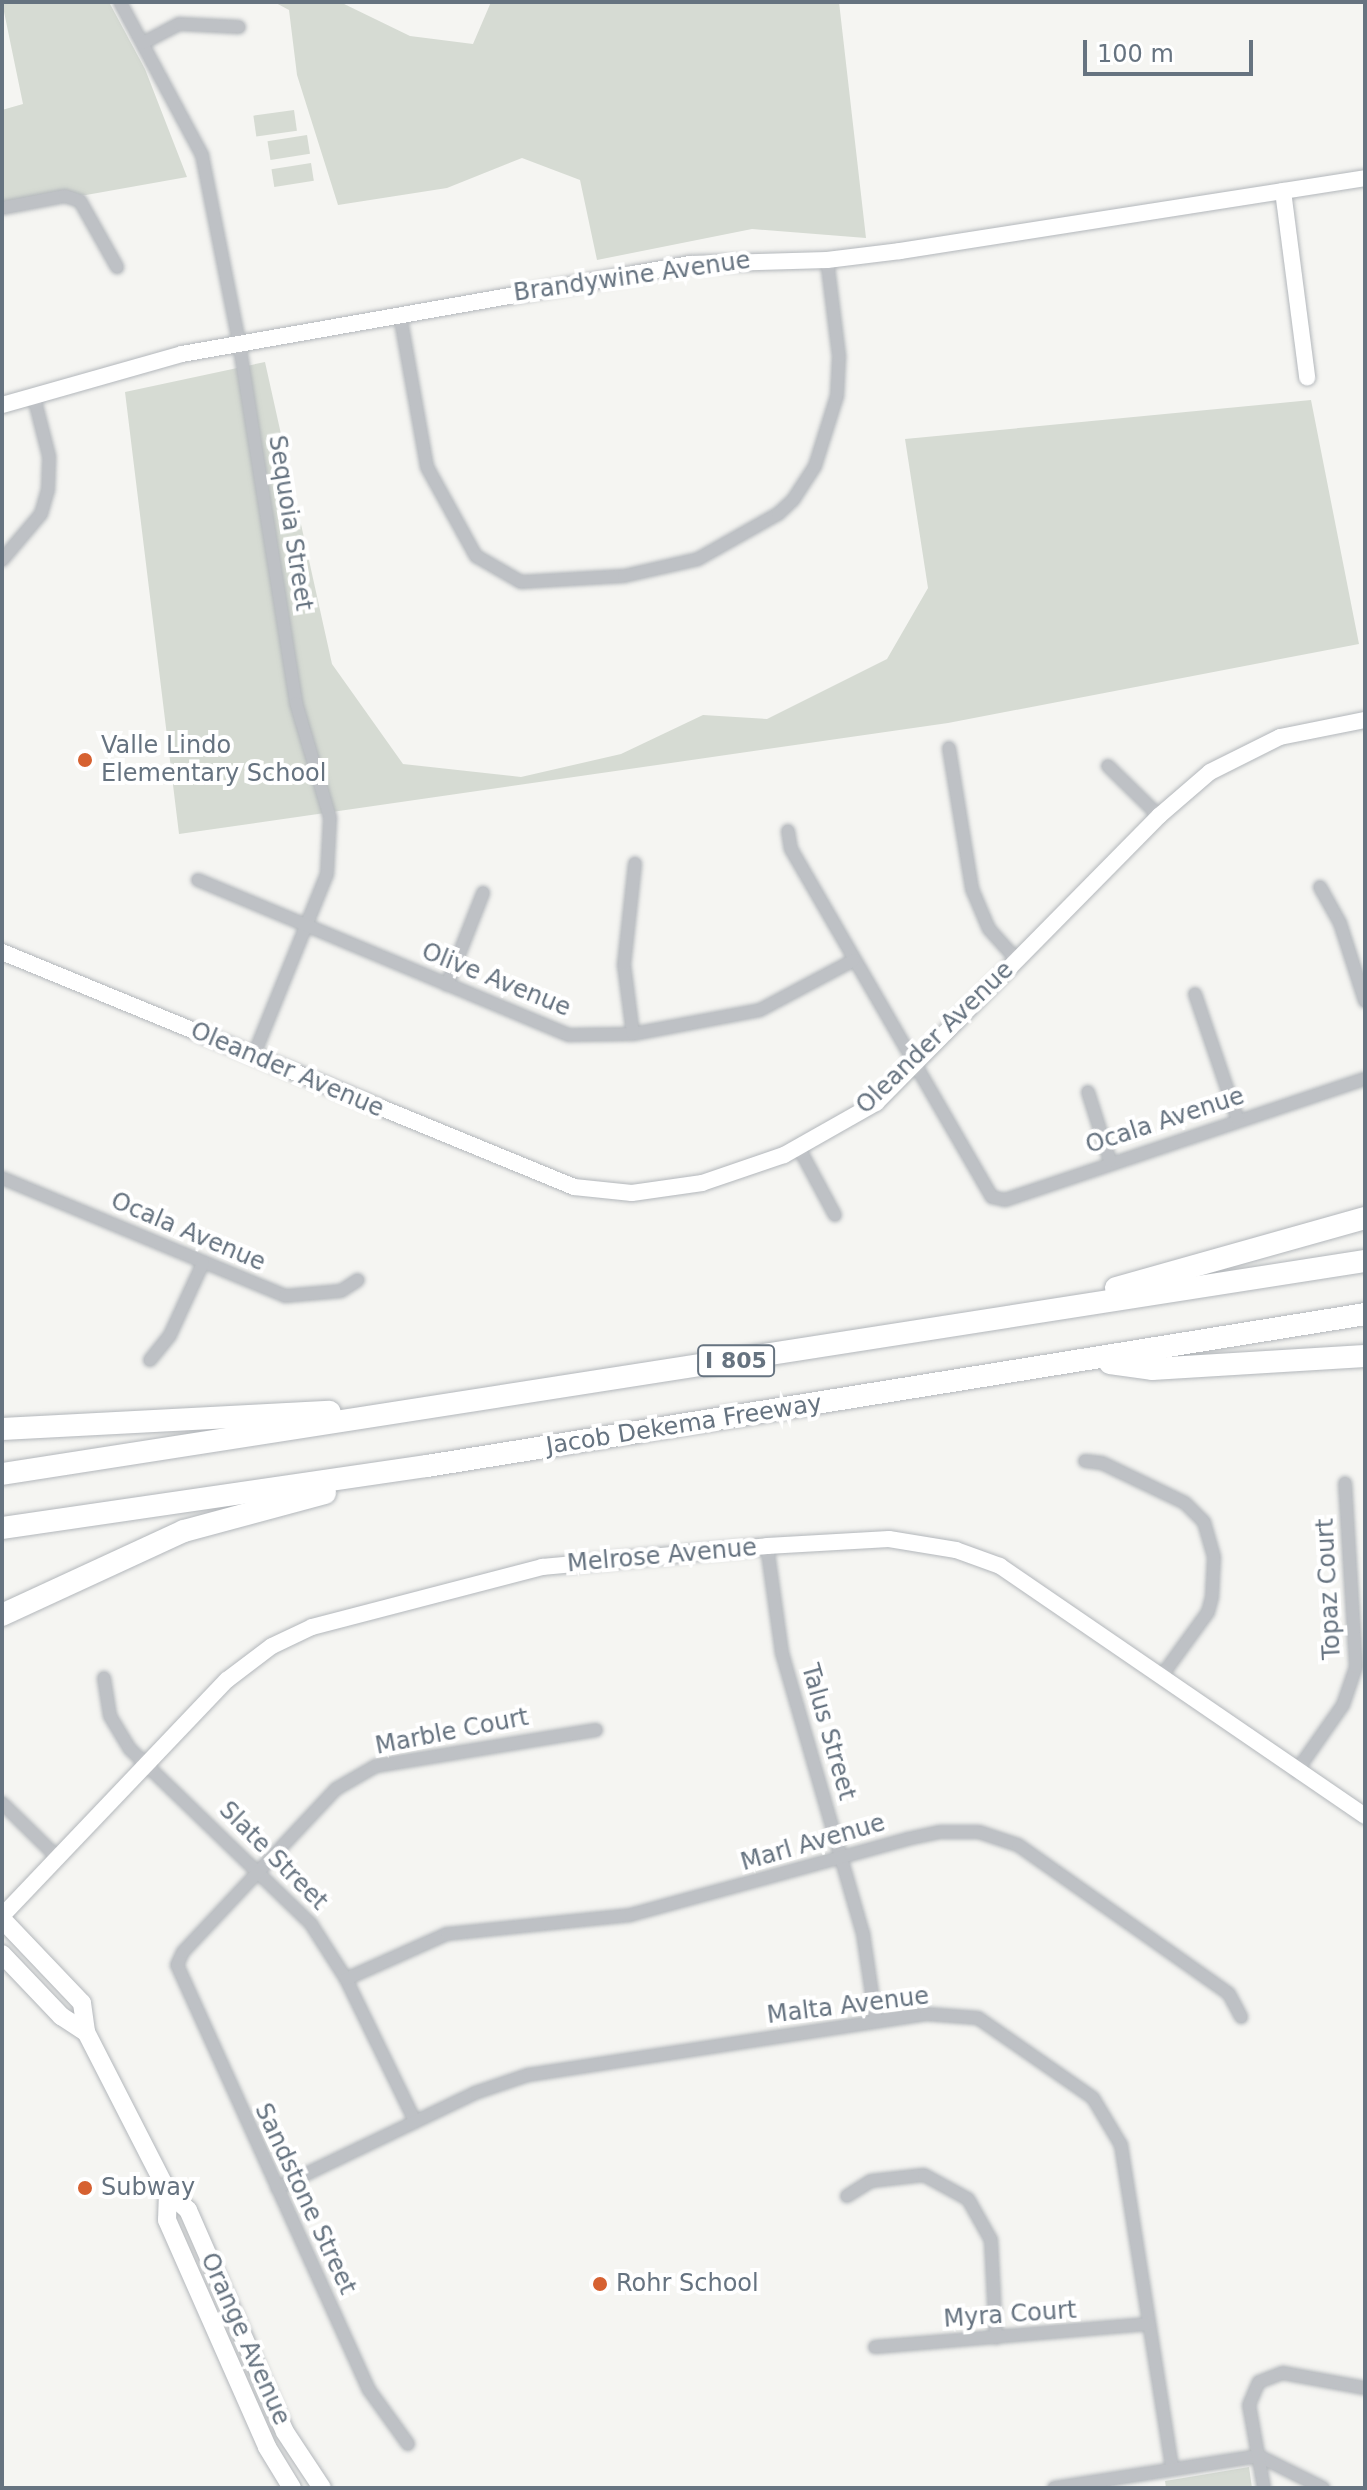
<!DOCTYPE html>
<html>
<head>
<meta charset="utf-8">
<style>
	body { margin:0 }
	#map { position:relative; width:1367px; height:2490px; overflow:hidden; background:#f5f5f2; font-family:"DejaVu Sans",sans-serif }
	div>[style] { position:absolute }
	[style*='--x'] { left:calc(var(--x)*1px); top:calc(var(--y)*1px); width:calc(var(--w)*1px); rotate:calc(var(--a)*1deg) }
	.green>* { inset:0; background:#d6dbd3; transform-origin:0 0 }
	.roads { filter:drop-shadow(0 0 2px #b3b7bb) drop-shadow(0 0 2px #b3b7bb) }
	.street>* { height:12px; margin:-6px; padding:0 6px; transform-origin:6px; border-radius:6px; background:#bec1c5 }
	.secondary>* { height:16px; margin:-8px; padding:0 8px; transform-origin:8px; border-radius:8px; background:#fff }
	.primary>* { height:18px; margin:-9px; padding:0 9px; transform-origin:9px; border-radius:9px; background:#fff }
	.highway>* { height:22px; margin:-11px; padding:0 11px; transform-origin:11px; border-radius:11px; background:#fff }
	.dots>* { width:22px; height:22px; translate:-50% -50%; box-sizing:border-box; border:4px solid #fff; border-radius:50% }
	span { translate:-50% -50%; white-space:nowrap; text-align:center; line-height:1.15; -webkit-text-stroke:8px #fff; paint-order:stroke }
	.shield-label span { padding:2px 6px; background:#fff; border:2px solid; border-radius:6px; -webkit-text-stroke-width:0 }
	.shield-label { font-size:22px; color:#667380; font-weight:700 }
	.street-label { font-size:24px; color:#667380 }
	.poi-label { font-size:24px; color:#667380 }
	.left { translate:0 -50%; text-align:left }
	.frame { position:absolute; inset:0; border:4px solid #667380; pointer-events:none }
	.scale { position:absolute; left:1083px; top:40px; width:170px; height:36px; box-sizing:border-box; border:4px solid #667380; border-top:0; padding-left:10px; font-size:24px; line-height:28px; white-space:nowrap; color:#667380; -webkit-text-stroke:6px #fff; paint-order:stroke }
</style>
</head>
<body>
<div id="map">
	<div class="green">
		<div style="clip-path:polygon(2px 2px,109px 2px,145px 69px,187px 177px,2px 210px,2px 110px,23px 104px)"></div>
		<div style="clip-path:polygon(274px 2px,340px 2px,410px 36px,473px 44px,491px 2px,839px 2px,866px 238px,752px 229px,597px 260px,580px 180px,522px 158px,447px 188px,338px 205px,297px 75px,289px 10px)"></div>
		<div style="left:294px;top:110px;width:21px;height:41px;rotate:82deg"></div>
		<div style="left:307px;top:135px;width:19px;height:40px;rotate:81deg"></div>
		<div style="left:311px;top:163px;width:18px;height:40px;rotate:81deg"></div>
		<div style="clip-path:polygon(265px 362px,332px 664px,403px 764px,521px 777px,621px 754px,703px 715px,767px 719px,887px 659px,928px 588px,905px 439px,1311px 400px,1359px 644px,948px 723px,179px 834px,125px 392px)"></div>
		<div style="clip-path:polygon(1249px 2467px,1252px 2488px,1166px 2488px,1165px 2481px)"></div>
	</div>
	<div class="roads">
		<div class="street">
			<div style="--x:120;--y:2;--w:174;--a:61.8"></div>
			<div style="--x:202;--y:155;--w:191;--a:78.8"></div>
			<div style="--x:239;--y:342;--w:365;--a:81"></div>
			<div style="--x:296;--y:703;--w:120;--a:73.5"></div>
			<div style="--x:330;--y:818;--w:56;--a:93.1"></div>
			<div style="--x:327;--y:874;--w:195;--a:112"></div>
			<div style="--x:143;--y:43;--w:41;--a:-27.8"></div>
			<div style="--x:179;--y:24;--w:60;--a:2.9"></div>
			<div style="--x:2;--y:208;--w:64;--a:-10.8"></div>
			<div style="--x:65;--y:196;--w:16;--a:18"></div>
			<div style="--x:80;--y:201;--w:76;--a:60.7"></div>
			<div style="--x:400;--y:315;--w:154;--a:79.9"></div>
			<div style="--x:427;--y:467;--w:102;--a:61.2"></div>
			<div style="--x:476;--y:556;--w:52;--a:30"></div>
			<div style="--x:521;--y:582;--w:103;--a:-3.3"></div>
			<div style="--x:624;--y:576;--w:76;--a:-12.9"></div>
			<div style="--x:698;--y:559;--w:92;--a:-29.4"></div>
			<div style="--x:778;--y:514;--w:21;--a:-43"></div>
			<div style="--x:793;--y:500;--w:40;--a:-57.1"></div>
			<div style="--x:815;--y:466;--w:73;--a:-72.6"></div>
			<div style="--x:837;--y:396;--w:40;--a:-87.1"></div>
			<div style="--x:839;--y:356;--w:97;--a:-97.1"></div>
			<div style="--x:2;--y:560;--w:60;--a:-49.7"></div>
			<div style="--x:41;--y:514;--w:25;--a:-74"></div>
			<div style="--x:48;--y:490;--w:34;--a:-88"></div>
			<div style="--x:49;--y:456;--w:61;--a:-104.3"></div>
			<div style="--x:949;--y:748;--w:143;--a:80.7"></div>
			<div style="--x:972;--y:889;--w:43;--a:67"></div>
			<div style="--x:989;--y:929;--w:40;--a:48"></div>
			<div style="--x:1108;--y:766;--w:71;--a:44.4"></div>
			<div style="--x:788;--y:831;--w:18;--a:81"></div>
			<div style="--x:791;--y:849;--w:402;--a:60"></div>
			<div style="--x:992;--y:1197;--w:13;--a:13"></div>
			<div style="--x:1005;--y:1200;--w:380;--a:-18.6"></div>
			<div style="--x:198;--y:880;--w:402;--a:22.7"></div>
			<div style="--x:569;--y:1035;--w:64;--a:-0.9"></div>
			<div style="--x:633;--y:1034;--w:129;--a:-10.7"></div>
			<div style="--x:760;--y:1010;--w:106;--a:-28"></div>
			<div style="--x:1320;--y:887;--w:41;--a:60.9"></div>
			<div style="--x:1340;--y:923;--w:82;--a:72.2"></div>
			<div style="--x:447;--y:985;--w:99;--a:-68.6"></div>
			<div style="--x:1195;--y:994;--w:133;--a:71.2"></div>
			<div style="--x:633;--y:1034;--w:70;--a:-97.4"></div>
			<div style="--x:624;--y:965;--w:102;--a:-83.8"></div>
			<div style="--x:1088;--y:1092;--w:72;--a:72.3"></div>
			<div style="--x:799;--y:1148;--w:76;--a:61.8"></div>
			<div style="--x:2;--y:1178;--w:307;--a:22.6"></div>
			<div style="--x:285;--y:1296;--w:56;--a:-5.1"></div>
			<div style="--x:341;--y:1291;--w:20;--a:-33"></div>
			<div style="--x:150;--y:1360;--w:32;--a:-51"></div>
			<div style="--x:170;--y:1335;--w:79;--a:-65.4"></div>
			<div style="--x:1085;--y:1461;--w:17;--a:7"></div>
			<div style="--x:1102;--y:1463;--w:92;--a:25.7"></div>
			<div style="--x:1185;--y:1503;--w:27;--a:45"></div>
			<div style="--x:1204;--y:1522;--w:36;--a:74"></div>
			<div style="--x:1214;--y:1557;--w:40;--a:92.9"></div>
			<div style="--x:1212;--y:1597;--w:16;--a:105"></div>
			<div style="--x:1208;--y:1612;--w:80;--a:125.9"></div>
			<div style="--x:767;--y:1546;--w:108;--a:82"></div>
			<div style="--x:782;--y:1653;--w:291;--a:73.9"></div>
			<div style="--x:863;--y:1933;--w:89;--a:81.6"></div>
			<div style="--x:104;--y:1678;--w:38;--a:81"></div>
			<div style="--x:110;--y:1716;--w:39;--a:59"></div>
			<div style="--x:130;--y:1749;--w:252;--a:44"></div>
			<div style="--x:311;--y:1924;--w:65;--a:57.5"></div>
			<div style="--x:346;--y:1979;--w:158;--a:64.1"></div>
			<div style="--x:1296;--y:1772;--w:82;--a:-55"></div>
			<div style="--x:1343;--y:1705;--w:40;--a:-71.1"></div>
			<div style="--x:1356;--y:1667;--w:184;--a:-93.4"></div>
			<div style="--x:2;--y:1803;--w:78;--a:44.5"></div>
			<div style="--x:346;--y:1979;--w:111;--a:-24"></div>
			<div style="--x:447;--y:1934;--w:184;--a:-5.9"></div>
			<div style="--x:630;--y:1915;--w:287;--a:-15.3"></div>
			<div style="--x:907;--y:1839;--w:34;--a:-12"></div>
			<div style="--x:940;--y:1832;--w:39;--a:0"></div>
			<div style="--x:979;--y:1832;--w:41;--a:18.4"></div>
			<div style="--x:1018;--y:1845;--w:258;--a:35.2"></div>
			<div style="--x:1229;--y:1994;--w:26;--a:62"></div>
			<div style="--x:277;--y:2188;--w:220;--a:-25.6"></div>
			<div style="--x:475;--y:2093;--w:56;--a:-18.8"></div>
			<div style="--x:528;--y:2075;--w:403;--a:-8.7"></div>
			<div style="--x:926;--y:2014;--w:52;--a:4.4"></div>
			<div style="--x:978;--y:2018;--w:140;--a:34.8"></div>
			<div style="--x:1093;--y:2098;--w:55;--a:59.2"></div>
			<div style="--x:1121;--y:2145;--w:327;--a:81"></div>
			<div style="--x:847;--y:2196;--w:28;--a:-32"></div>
			<div style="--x:871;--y:2181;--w:53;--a:-6.5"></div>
			<div style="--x:924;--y:2175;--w:50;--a:28.6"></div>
			<div style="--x:968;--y:2199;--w:47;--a:60.7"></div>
			<div style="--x:991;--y:2240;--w:98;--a:87.1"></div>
			<div style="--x:875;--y:2347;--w:274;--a:-4.8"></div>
			<div style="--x:408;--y:2444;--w:67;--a:-125.8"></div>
			<div style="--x:369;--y:2390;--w:466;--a:-114.3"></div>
			<div style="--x:177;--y:1965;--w:14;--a:-65"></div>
			<div style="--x:183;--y:1952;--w:224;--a:-46.8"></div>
			<div style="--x:336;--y:1789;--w:46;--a:-29.9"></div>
			<div style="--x:376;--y:1766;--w:223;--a:-9.3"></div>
			<div style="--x:1054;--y:2488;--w:207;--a:-8.9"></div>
			<div style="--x:1259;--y:2456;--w:72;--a:26.6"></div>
			<div style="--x:1264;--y:2488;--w:84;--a:-100.2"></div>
			<div style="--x:1249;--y:2405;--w:25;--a:-67"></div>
			<div style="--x:1259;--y:2382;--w:26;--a:-21"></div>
			<div style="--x:1283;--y:2373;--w:83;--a:10.4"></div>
		</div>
		<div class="secondary">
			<div style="--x:1283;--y:191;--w:188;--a:82.6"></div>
			<div style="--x:2;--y:405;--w:187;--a:-15.8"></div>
			<div style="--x:182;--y:354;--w:516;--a:-10.05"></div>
			<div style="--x:690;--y:264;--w:137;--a:-1.7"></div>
			<div style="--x:827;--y:260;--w:74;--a:-7"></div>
			<div style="--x:900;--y:251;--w:471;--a:-8.9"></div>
			<div style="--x:2;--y:952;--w:618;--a:22.33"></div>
			<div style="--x:574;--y:1187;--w:58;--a:5.9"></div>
			<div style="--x:632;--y:1193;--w:71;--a:-8.1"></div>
			<div style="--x:702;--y:1183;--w:87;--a:-18.9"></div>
			<div style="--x:784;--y:1155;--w:106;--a:-29.5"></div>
			<div style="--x:876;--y:1103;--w:403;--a:-45.4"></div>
			<div style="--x:1159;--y:816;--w:67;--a:-40.8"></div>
			<div style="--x:1210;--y:772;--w:78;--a:-26.6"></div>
			<div style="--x:1280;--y:737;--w:87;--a:-11.3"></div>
			<div style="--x:2;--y:1916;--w:326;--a:-46.4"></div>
			<div style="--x:227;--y:1680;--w:56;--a:-37.1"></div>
			<div style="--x:272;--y:1646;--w:44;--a:-25.4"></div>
			<div style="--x:312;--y:1627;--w:238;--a:-14.6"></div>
			<div style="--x:542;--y:1567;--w:226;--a:-5.3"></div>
			<div style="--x:767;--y:1546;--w:122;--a:-3.3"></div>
			<div style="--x:889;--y:1539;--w:68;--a:9.3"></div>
			<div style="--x:956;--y:1550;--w:47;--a:20"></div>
			<div style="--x:1000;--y:1566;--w:442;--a:34.4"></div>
		</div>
		<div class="primary">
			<div style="--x:2;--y:1919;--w:116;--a:46.4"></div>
			<div style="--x:82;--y:2003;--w:29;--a:82"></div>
			<div style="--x:86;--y:2032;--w:180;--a:62.9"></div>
			<div style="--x:168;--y:2192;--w:27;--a:42"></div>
			<div style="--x:188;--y:2210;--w:242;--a:66.4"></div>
			<div style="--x:285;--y:2432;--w:67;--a:56.5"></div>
			<div style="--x:2;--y:1954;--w:86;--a:46.4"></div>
			<div style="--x:61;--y:2016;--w:30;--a:33"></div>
			<div style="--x:168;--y:2192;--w:28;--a:92"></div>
			<div style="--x:167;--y:2220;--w:248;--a:66.2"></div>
			<div style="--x:267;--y:2447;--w:48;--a:58.6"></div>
		</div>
		<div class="highway">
			<div style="--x:1116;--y:1288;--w:259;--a:-15.7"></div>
			<div style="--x:1110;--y:1363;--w:42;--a:8.1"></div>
			<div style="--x:1152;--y:1369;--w:213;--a:-3.5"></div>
			<div style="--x:2;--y:1429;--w:328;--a:-3"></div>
			<div style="--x:2;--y:1474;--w:1380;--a:-8.88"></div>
			<div style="--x:2;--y:1528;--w:429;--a:-8.3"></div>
			<div style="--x:427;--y:1466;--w:950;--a:-9.2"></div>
			<div style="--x:2;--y:1615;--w:200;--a:-24.8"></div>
			<div style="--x:184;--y:1531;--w:146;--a:-15.1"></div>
		</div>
	</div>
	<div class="dots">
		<div style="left:85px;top:760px;background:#d66131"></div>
		<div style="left:85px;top:2188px;background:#d66131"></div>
		<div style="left:600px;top:2284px;background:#d66131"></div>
	</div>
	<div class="shield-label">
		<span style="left:736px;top:1361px">I 805</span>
	</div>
	<div class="street-label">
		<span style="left:632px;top:277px;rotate:-8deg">Brandywine Avenue</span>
		<span style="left:290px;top:523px;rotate:81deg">Sequoia Street</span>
		<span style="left:496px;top:980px;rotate:22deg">Olive Avenue</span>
		<span style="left:935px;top:1038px;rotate:-44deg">Oleander Avenue</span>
		<span style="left:287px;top:1070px;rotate:23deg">Oleander Avenue</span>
		<span style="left:1165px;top:1121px;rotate:-18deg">Ocala Avenue</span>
		<span style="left:188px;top:1232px;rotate:23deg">Ocala Avenue</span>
		<span style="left:684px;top:1425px;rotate:-9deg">Jacob Dekema Freeway</span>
		<span style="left:662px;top:1556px;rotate:-5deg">Melrose Avenue</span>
		<span style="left:1329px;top:1589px;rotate:-93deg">Topaz Court</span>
		<span style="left:452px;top:1732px;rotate:-11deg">Marble Court</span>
		<span style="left:828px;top:1732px;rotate:74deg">Talus Street</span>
		<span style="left:813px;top:1843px;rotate:-16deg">Marl Avenue</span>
		<span style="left:273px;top:1856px;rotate:45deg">Slate Street</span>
		<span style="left:848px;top:2006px;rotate:-7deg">Malta Avenue</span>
		<span style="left:305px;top:2199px;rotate:65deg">Sandstone Street</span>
		<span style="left:1010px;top:2315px;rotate:-4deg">Myra Court</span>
		<span style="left:245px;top:2339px;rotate:66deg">Orange Avenue</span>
	</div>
	<div class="poi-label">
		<span class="left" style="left:101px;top:760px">Valle Lindo<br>Elementary School</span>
		<span class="left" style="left:101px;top:2188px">Subway</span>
		<span class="left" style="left:616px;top:2284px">Rohr School</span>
	</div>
	<div class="frame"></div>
	<div class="scale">100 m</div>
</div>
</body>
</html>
